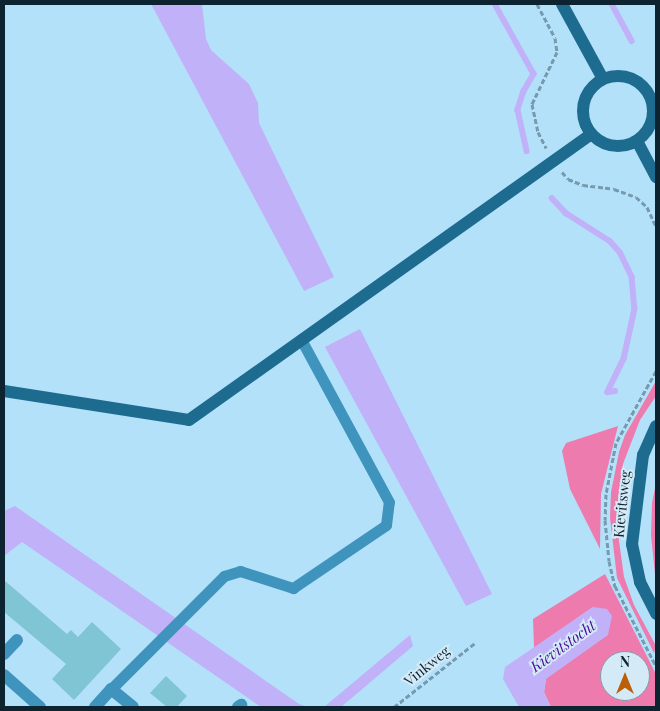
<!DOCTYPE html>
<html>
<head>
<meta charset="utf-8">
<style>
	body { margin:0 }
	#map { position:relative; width:660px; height:711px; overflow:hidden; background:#b4e1fa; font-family:"Playfair Display",serif }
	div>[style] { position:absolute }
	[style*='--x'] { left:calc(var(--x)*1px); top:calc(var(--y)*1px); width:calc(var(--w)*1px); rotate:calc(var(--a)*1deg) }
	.green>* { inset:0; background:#ee7bae }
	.water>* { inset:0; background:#c0b1f8 }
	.stream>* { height:5.5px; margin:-2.75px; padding:0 2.75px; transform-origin:2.75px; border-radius:2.75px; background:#c0b1f8 }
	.building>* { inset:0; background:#80c5d4 }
	.path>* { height:3px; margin-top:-1.5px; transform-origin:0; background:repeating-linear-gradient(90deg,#769aae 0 5px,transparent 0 7.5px) }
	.lane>* { height:11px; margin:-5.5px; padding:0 5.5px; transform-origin:5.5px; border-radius:5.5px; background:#3f94be }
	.street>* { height:12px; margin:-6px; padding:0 6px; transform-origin:6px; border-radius:6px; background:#3f94be }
	.secondary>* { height:12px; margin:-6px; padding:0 6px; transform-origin:6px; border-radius:6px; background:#1d6c90 }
	.secondary>.ring { margin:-6px; padding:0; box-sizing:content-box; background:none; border:12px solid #1d6c90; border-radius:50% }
	span { translate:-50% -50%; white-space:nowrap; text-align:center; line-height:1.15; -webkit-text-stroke:4px #d4eaf7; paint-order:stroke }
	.street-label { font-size:14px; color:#0d2430 }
	.water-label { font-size:15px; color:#4c0b9c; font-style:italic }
	.frame { position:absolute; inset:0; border:5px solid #0d2430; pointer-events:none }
	.north { position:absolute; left:600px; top:651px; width:50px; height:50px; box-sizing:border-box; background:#d4eaf7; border:1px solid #849ba7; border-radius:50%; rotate:0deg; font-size:14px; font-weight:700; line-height:20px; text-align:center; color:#0d2430 }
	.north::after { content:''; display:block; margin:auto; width:18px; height:22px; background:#bb5f0b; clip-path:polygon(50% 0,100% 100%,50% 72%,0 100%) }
</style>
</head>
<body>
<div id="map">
	<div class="green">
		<div style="clip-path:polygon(656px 381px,656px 396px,640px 420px,623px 464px,616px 519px,624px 577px,634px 605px,656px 646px,654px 653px,617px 578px,610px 518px,611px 492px,619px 452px,625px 435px)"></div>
		<div style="clip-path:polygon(618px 426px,601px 494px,600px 549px,570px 489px,562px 451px,566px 443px)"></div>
		<div style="clip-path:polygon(656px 483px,656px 584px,651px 535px,652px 503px)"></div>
		<div style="clip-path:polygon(evenodd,605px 574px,656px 674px,656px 707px,551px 707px,544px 692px,546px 679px,593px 607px,534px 648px,533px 619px,605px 574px,610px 661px,640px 661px,640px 691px,610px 691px,610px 661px)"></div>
	</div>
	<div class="water">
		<div style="clip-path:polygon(151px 4px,202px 4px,206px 39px,211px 50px,249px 84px,258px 103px,259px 123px,334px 277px,304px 291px)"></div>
		<div style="clip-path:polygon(360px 329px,492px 594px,466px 606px,325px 347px)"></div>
		<div style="clip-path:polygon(15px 506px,299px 704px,308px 707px,261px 707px,22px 542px,4px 556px,4px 511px)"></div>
		<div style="clip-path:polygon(593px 607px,607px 609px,612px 616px,608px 635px,546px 679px,544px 692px,551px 707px,519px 707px,503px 679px,505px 667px)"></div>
		<div style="clip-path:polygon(410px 635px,413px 646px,341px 707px,324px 707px)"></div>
	</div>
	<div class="stream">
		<div style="--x:495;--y:4;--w:80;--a:60.9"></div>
		<div style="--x:534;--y:74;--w:20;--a:120"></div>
		<div style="--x:524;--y:91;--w:20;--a:108"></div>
		<div style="--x:518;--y:110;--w:42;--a:77.6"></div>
		<div style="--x:612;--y:4;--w:42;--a:61.6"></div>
		<div style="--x:552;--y:198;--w:21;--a:47"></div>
		<div style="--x:566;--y:213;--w:52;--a:32.5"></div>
		<div style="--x:610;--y:241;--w:15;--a:48"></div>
		<div style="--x:620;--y:252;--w:28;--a:64"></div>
		<div style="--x:632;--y:277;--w:32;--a:85"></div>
		<div style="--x:635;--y:309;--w:51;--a:102.4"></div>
		<div style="--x:624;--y:359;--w:37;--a:116"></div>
		<div style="--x:608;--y:392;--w:7;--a:-8"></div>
	</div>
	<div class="building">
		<div style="clip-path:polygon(4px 580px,67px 634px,71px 630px,78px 637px,92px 622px,121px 649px,74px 700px,52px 679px,66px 664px,4px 612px)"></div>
		<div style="clip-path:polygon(166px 676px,187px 696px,177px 707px,167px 707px,150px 693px)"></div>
	</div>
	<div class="path">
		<div style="--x:537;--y:4;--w:38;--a:62"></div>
		<div style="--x:555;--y:38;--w:14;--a:82"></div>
		<div style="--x:557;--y:52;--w:58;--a:115.7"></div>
		<div style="--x:532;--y:104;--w:29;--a:78"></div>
		<div style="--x:538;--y:132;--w:18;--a:63"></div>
		<div style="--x:562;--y:172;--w:9;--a:49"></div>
		<div style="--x:568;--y:179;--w:16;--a:22"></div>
		<div style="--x:583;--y:185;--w:31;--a:7"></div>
		<div style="--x:614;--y:189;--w:23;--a:20"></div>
		<div style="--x:636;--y:197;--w:15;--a:42"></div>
		<div style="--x:647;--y:207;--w:21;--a:65"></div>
		<div style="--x:656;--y:371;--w:82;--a:119.1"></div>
		<div style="--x:616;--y:443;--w:52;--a:101.1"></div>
		<div style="--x:606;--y:494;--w:26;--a:92"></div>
		<div style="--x:605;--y:520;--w:41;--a:84.4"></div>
		<div style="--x:609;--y:561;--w:26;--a:77"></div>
		<div style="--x:615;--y:586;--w:90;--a:62.9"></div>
		<div style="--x:394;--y:707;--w:103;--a:-38.3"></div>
	</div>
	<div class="lane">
		<div style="--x:111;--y:689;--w:160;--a:-45"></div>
		<div style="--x:224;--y:576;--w:17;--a:-17"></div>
		<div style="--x:240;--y:571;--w:56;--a:17.8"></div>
		<div style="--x:293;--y:588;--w:112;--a:-34.1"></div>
		<div style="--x:386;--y:525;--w:23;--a:-83"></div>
		<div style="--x:389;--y:502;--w:185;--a:-118.4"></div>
	</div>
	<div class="street">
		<div style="--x:4;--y:654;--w:19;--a:-47"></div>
		<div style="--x:4;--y:675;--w:48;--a:41.6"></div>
		<div style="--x:95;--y:707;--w:24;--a:-48"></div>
		<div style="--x:111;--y:689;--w:28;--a:39"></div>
		<div style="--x:238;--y:707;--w:4;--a:-34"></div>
	</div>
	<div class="secondary">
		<div style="--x:562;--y:4;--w:85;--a:61.3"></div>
		<div class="ring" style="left:583px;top:76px;width:58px;height:58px"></div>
		<div style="--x:637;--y:141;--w:41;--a:62.2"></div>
		<div style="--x:4;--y:391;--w:187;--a:8.9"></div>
		<div style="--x:189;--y:420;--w:493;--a:-35.4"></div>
		<div style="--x:656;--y:426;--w:32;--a:114"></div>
		<div style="--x:643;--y:455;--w:90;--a:97"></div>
		<div style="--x:632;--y:544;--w:39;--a:78"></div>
		<div style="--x:640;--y:582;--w:36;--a:63"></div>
	</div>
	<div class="street-label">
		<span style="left:622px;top:504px;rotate:-84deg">Kievitsweg</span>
		<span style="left:427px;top:666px;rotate:-39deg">Vinkweg</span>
	</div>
	<div class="water-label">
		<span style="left:563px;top:646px;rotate:-36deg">Kievitstocht</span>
	</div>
	<div class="frame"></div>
	<div class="north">N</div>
</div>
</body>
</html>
